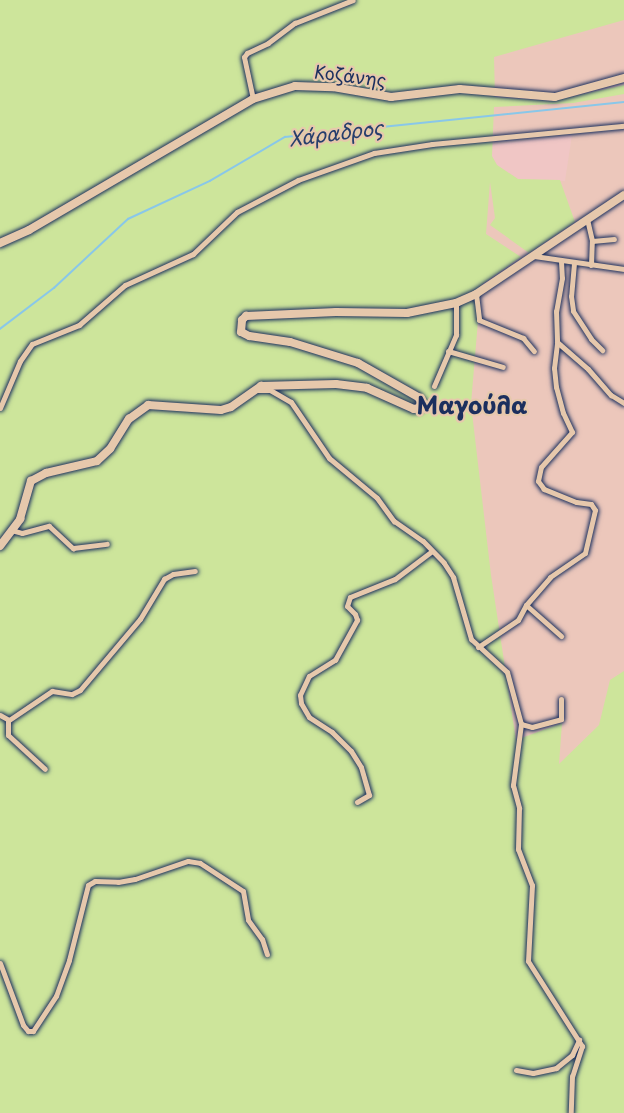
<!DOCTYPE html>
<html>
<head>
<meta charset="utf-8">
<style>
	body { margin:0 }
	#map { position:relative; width:624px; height:1113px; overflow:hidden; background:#ecc7bb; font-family:"Playpen Sans",sans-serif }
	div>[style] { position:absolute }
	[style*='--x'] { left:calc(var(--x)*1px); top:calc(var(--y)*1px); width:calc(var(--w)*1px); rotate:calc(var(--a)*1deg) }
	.built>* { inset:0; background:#f0c6c5 }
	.green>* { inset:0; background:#cde59b }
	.stream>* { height:1.5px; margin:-0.75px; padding:0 0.75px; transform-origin:0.75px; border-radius:0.75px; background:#89c7e9 }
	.roads { filter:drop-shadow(0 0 2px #1b2f5e) drop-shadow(0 0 2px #1b2f5e) }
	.street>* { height:5px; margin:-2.5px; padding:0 2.5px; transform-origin:2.5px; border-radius:2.5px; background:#e6c8ac }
	.secondary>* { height:8px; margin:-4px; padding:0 4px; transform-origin:4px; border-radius:4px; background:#e6c8ac }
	span { translate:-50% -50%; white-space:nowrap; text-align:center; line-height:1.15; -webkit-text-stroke:4.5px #e6c8ac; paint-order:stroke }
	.street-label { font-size:18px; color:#1b2f5e }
	.water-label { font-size:20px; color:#263e6c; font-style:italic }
	.district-label { font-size:24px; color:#1b2f5e; font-weight:700 }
</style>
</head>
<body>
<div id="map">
	<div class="built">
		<div style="clip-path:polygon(572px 135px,565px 181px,518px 179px,497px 165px,490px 154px,489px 145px)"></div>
	</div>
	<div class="green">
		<div style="clip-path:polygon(0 0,624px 0,624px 20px,494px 57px,495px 97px,552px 101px,624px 85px,624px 94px,573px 103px,494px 107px,492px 156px,497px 165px,518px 179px,560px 180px,575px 222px,529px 253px,490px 225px,495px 218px,490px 182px,486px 234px,521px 257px,481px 285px,471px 404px,491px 575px,516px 740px,562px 723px,559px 764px,599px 725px,610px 680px,624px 671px,624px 1113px,0 1113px)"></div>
	</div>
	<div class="stream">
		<div style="--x:0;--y:329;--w:68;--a:-37.2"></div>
		<div style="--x:54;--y:288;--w:101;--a:-43"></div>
		<div style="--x:128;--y:219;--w:90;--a:-24.9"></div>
		<div style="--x:210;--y:181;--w:87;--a:-30.4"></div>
		<div style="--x:285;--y:137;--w:341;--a:-5.9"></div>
	</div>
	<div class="roads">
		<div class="street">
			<div style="--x:253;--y:99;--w:43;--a:-102.1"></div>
			<div style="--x:244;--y:57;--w:5;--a:-53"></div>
			<div style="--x:247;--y:53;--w:23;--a:-25"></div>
			<div style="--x:268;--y:43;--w:34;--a:-37"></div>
			<div style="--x:295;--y:23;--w:62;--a:-21.6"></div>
			<div style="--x:587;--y:219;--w:23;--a:77"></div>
			<div style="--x:534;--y:256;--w:91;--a:8.2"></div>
			<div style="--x:561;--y:261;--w:17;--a:87"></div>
			<div style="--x:562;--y:278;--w:34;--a:100"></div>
			<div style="--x:556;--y:311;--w:31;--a:88"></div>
			<div style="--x:557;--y:342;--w:41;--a:41.1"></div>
			<div style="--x:588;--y:369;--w:35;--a:49"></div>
			<div style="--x:611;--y:395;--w:15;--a:32"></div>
			<div style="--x:574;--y:263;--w:33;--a:95"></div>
			<div style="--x:571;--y:296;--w:15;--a:82"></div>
			<div style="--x:573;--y:311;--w:33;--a:57"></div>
			<div style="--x:591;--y:339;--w:16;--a:45"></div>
			<div style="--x:591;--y:265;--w:24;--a:-88"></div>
			<div style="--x:592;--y:241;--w:22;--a:-5"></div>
			<div style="--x:476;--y:294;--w:26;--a:83"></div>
			<div style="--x:479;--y:320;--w:48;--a:22.2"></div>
			<div style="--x:523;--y:338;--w:17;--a:50"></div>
			<div style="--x:448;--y:351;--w:57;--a:16.2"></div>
			<div style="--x:434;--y:386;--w:56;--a:-66.7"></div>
			<div style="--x:456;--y:335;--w:32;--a:-90"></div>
			<div style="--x:257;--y:390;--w:13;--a:0"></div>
			<div style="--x:270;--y:390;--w:24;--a:30"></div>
			<div style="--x:291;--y:402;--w:68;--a:55.8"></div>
			<div style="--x:329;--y:458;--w:62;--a:39.8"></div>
			<div style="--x:377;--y:498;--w:29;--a:54"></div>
			<div style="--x:394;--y:521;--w:35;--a:35"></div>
			<div style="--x:423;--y:541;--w:30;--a:46"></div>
			<div style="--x:444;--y:563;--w:17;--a:57"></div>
			<div style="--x:453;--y:577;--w:65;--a:73.8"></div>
			<div style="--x:471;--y:639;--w:49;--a:42.5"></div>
			<div style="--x:507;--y:672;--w:54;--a:74.9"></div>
			<div style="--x:521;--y:724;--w:62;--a:97.5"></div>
			<div style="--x:513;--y:785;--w:24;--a:75"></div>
			<div style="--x:519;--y:808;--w:41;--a:91.4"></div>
			<div style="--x:518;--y:849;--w:39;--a:69"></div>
			<div style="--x:532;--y:885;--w:76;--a:93"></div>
			<div style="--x:528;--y:961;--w:101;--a:57.6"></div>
			<div style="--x:582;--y:1046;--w:32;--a:108"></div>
			<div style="--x:572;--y:1076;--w:37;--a:92"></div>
			<div style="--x:0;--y:408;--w:51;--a:-66.9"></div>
			<div style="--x:20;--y:361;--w:21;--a:-55"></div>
			<div style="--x:32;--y:344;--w:51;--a:-22"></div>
			<div style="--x:79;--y:325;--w:61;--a:-41"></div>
			<div style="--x:125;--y:285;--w:75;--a:-24.5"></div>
			<div style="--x:193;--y:254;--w:61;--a:-43.7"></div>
			<div style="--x:237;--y:212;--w:69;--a:-27.7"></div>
			<div style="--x:298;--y:180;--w:81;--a:-19.6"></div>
			<div style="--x:374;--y:153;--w:59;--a:-8.8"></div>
			<div style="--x:432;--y:144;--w:193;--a:-5.4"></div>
			<div style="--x:11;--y:530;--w:11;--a:15"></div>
			<div style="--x:22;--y:533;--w:28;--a:-15"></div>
			<div style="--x:49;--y:526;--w:33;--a:43"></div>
			<div style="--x:73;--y:548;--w:34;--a:-7"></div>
			<div style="--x:526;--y:605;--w:37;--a:-49"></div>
			<div style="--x:550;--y:577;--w:42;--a:-34.4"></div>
			<div style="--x:585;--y:553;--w:44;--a:-76.9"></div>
			<div style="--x:595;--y:510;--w:7;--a:-124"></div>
			<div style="--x:591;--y:504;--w:15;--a:-172"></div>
			<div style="--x:576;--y:502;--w:35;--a:-158"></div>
			<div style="--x:544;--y:489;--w:10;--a:-127"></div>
			<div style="--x:538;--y:481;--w:14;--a:-78"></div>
			<div style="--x:541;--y:467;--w:47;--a:-48.5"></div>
			<div style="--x:572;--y:432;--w:21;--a:-115"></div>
			<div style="--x:563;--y:413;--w:27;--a:-105"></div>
			<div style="--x:556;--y:387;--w:19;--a:-96"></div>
			<div style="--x:554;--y:368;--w:26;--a:-83"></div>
			<div style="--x:478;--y:647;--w:48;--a:-34"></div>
			<div style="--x:518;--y:620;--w:17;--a:-62"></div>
			<div style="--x:526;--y:605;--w:47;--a:41.5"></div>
			<div style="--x:0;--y:715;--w:10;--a:29"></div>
			<div style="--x:9;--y:720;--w:52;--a:-34"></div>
			<div style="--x:52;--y:691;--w:20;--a:9"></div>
			<div style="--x:72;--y:694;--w:9;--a:-27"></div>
			<div style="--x:80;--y:690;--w:93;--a:-49.8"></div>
			<div style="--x:140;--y:619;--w:47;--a:-59"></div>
			<div style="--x:164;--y:579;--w:10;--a:-29"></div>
			<div style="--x:173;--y:574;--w:22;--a:-8"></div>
			<div style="--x:8;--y:720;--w:15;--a:90"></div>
			<div style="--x:8;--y:735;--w:50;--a:42.6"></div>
			<div style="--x:521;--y:724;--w:11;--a:15"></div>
			<div style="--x:532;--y:727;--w:30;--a:-15"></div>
			<div style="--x:561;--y:719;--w:20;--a:-90"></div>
			<div style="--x:357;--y:802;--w:14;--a:-30"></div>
			<div style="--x:369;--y:795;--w:29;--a:-106"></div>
			<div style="--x:361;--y:767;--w:19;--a:-122"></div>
			<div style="--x:351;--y:751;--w:27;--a:-135"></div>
			<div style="--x:332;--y:732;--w:27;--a:-147"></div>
			<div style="--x:309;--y:717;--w:16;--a:-120"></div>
			<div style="--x:301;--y:703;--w:8;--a:-97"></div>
			<div style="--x:300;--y:695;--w:21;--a:-65"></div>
			<div style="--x:309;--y:676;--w:31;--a:-32"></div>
			<div style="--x:335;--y:660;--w:46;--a:-61.2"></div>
			<div style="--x:357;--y:620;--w:6;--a:-108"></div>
			<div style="--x:355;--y:614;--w:11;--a:-135"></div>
			<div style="--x:347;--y:606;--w:9;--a:-72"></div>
			<div style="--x:350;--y:597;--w:48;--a:-21.8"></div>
			<div style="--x:395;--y:579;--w:46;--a:-37.1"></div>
			<div style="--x:0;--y:963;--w:66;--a:69.6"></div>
			<div style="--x:23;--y:1025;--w:8;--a:50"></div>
			<div style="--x:28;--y:1031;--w:5;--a:0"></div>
			<div style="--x:33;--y:1031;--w:42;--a:-56.7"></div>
			<div style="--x:56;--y:996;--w:38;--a:-70"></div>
			<div style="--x:69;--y:960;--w:77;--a:-75.8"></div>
			<div style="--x:88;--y:885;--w:8;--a:-30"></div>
			<div style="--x:95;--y:881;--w:23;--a:2"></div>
			<div style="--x:118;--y:882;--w:17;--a:-10"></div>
			<div style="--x:135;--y:879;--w:56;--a:-18.8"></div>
			<div style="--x:188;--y:861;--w:12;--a:9"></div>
			<div style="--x:200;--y:863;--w:51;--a:33.1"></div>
			<div style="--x:243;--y:891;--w:29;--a:80"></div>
			<div style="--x:248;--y:920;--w:24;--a:54"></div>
			<div style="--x:262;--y:939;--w:16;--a:72"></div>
			<div style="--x:516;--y:1070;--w:17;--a:10"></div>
			<div style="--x:533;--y:1073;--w:24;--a:-12"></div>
			<div style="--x:556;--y:1068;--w:21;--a:-39"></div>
			<div style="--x:572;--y:1055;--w:17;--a:-65"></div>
		</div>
		<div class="secondary">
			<div style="--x:0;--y:243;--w:32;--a:-24"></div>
			<div style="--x:29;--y:230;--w:259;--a:-30.3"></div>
			<div style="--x:253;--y:99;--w:44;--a:-17.2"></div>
			<div style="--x:295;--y:86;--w:38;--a:2"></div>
			<div style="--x:333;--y:87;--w:59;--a:9.8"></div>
			<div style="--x:391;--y:97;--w:69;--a:-6.6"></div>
			<div style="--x:460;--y:89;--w:95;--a:4.8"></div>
			<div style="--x:555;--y:97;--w:72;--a:-15.4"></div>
			<div style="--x:0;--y:546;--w:34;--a:-53"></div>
			<div style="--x:20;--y:519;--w:40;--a:-74"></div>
			<div style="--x:31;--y:481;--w:17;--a:-28"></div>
			<div style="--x:46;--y:473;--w:52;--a:-13.2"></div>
			<div style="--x:97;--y:461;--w:18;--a:-43"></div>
			<div style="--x:110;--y:449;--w:36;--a:-58"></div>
			<div style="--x:129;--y:419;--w:24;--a:-36"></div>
			<div style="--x:148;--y:405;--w:73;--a:3.9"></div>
			<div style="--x:221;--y:410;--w:10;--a:-17"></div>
			<div style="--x:231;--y:407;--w:37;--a:-35"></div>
			<div style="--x:261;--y:386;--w:75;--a:-1.5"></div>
			<div style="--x:336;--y:384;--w:31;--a:7"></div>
			<div style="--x:367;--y:388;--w:51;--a:24.1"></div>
			<div style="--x:414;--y:409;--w:5;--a:-11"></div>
			<div style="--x:419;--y:408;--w:7;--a:-63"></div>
			<div style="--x:422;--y:402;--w:6;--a:-129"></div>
			<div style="--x:418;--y:397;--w:69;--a:-150.5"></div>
			<div style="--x:358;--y:363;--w:71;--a:-162.8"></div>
			<div style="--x:290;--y:342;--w:41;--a:-171.7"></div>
			<div style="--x:249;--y:336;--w:9;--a:-153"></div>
			<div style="--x:241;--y:332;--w:12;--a:-85"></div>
			<div style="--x:242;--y:320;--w:6;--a:-45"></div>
			<div style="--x:246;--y:316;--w:90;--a:-2.5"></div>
			<div style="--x:336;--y:312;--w:71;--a:0.8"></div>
			<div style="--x:407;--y:313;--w:50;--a:-11.5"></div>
			<div style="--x:456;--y:303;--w:22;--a:-24"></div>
			<div style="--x:476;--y:294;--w:178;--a:-33.8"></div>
		</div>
	</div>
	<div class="street-label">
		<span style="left:350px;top:76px;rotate:7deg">Κοζάνης</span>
	</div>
	<div class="water-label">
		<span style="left:336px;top:133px;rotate:-7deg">Χάραδρος</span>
	</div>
	<div class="district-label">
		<span style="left:472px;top:405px">Μαγούλα</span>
	</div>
</div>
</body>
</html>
